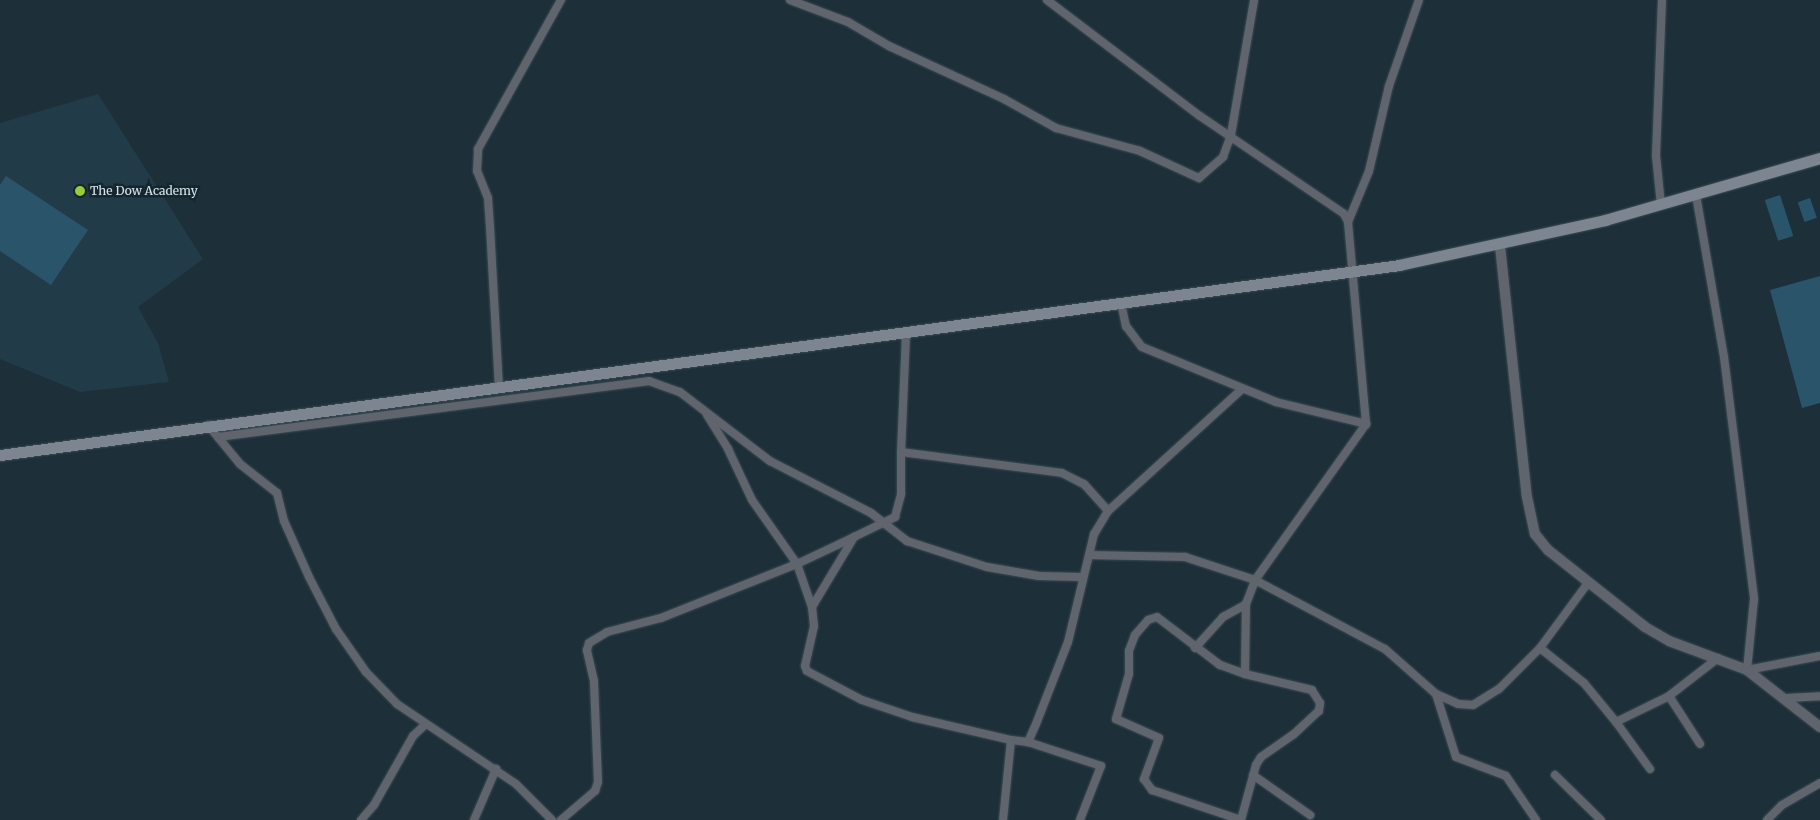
<!DOCTYPE html>
<html>
<head>
<meta charset="utf-8">
<style>
	body { margin:0 }
	#map { position:relative; width:1820px; height:820px; overflow:hidden; background:#1d2f39; font-family:Merriweather,serif }
	div>[style] { position:absolute }
	[style*='--x'] { left:calc(var(--x)*1px); top:calc(var(--y)*1px); width:calc(var(--w)*1px); rotate:calc(var(--a)*1deg) }
	.built>* { inset:0; background:#223b48 }
	.green>* { inset:0; background:#29546a; transform-origin:0 0 }
	.roads { filter:drop-shadow(0 0 1px #3b4c55) drop-shadow(0 0 1px #3b4c55) }
	.minor>* { height:8px; margin:-4px; padding:0 4px; transform-origin:4px; border-radius:4px; background:#60656d }
	.tertiary>* { height:10px; margin:-5px; padding:0 5px; transform-origin:5px; border-radius:5px; background:#60656d }
	.secondary>* { height:11px; margin:-5.5px; padding:0 5.5px; transform-origin:5.5px; border-radius:5.5px; background:#7c8590 }
	.dots>* { width:14px; height:14px; translate:-50% -50%; box-sizing:border-box; border:2px solid #14262f; border-radius:50% }
	span { translate:-50% -50%; white-space:nowrap; text-align:center; line-height:1.15; -webkit-text-stroke:5px #14262f; paint-order:stroke }
	.poi-label { font-size:12px; color:#d9e5eb }
	.left { translate:0 -50%; text-align:left }
</style>
</head>
<body>
<div id="map">
	<div class="built">
		<div style="clip-path:polygon(98px 94px,203px 259px,138px 307px,158px 343px,169px 382px,80px 392px,0 359px,0 123px)"></div>
	</div>
	<div class="green">
		<div style="clip-path:polygon(6px 176px,88px 230px,51px 285px,0 251px,0 185px)"></div>
		<div style="left:1780px;top:195px;width:43px;height:16px;rotate:72deg"></div>
		<div style="left:1810px;top:198px;width:21px;height:13px;rotate:71deg"></div>
		<div style="clip-path:polygon(1820px 276px,1820px 403px,1802px 408px,1770px 290px)"></div>
	</div>
	<div class="roads">
		<div class="minor">
			<div style="--x:790;--y:0;--w:62;--a:20.8"></div>
			<div style="--x:848;--y:22;--w:48;--a:30.3"></div>
			<div style="--x:889;--y:46;--w:127;--a:24.7"></div>
			<div style="--x:1004;--y:99;--w:60;--a:29.1"></div>
			<div style="--x:1056;--y:128;--w:87;--a:15.3"></div>
			<div style="--x:1140;--y:151;--w:65;--a:24.6"></div>
			<div style="--x:1199;--y:178;--w:32;--a:-41"></div>
			<div style="--x:1223;--y:157;--w:23;--a:-70"></div>
			<div style="--x:1231;--y:135;--w:137;--a:-80.3"></div>
			<div style="--x:1047;--y:0;--w:192;--a:37.2"></div>
			<div style="--x:1200;--y:116;--w:174;--a:34.2"></div>
			<div style="--x:1344;--y:214;--w:9;--a:63"></div>
			<div style="--x:1348;--y:222;--w:203;--a:84.9"></div>
			<div style="--x:1366;--y:424;--w:191;--a:125.4"></div>
			<div style="--x:1255;--y:580;--w:74;--a:-161.8"></div>
			<div style="--x:1185;--y:557;--w:96;--a:-178.8"></div>
			<div style="--x:1696;--y:195;--w:164;--a:80.2"></div>
			<div style="--x:1724;--y:357;--w:244;--a:82.9"></div>
			<div style="--x:1754;--y:599;--w:71;--a:95.6"></div>
			<div style="--x:1747;--y:670;--w:74;--a:-10.9"></div>
			<div style="--x:1661;--y:205;--w:49;--a:-95.8"></div>
			<div style="--x:1656;--y:156;--w:156;--a:-87.8"></div>
			<div style="--x:1348;--y:222;--w:55;--a:-67.6"></div>
			<div style="--x:1369;--y:171;--w:87;--a:-76.8"></div>
			<div style="--x:1389;--y:86;--w:91;--a:-70.8"></div>
			<div style="--x:1121;--y:303;--w:24;--a:78"></div>
			<div style="--x:1126;--y:326;--w:26;--a:53"></div>
			<div style="--x:1142;--y:347;--w:145;--a:22.3"></div>
			<div style="--x:1276;--y:402;--w:93;--a:13.7"></div>
			<div style="--x:906;--y:334;--w:118;--a:92.4"></div>
			<div style="--x:901;--y:452;--w:162;--a:7.4"></div>
			<div style="--x:1062;--y:473;--w:25;--a:27"></div>
			<div style="--x:1084;--y:484;--w:36;--a:48"></div>
			<div style="--x:1108;--y:511;--w:27;--a:121"></div>
			<div style="--x:1094;--y:534;--w:111;--a:103.5"></div>
			<div style="--x:1068;--y:642;--w:88;--a:111.3"></div>
			<div style="--x:1036;--y:724;--w:20;--a:114"></div>
			<div style="--x:1028;--y:742;--w:17;--a:-173"></div>
			<div style="--x:1011;--y:740;--w:80;--a:95.7"></div>
			<div style="--x:499;--y:388;--w:161;--a:-93.2"></div>
			<div style="--x:490;--y:227;--w:29;--a:-94"></div>
			<div style="--x:488;--y:198;--w:29;--a:-112"></div>
			<div style="--x:477;--y:171;--w:22;--a:-87"></div>
			<div style="--x:478;--y:149;--w:171;--a:-60.9"></div>
			<div style="--x:707;--y:415;--w:40;--a:58"></div>
			<div style="--x:728;--y:449;--w:56;--a:64.8"></div>
			<div style="--x:752;--y:500;--w:78;--a:54.9"></div>
			<div style="--x:797;--y:564;--w:46;--a:70.8"></div>
			<div style="--x:812;--y:607;--w:19;--a:84"></div>
			<div style="--x:814;--y:626;--w:41;--a:102.7"></div>
			<div style="--x:805;--y:666;--w:5;--a:68"></div>
			<div style="--x:807;--y:671;--w:62;--a:27.8"></div>
			<div style="--x:862;--y:700;--w:53;--a:18.8"></div>
			<div style="--x:912;--y:717;--w:102;--a:13.1"></div>
			<div style="--x:208;--y:425;--w:50;--a:50.6"></div>
			<div style="--x:240;--y:464;--w:47;--a:38.1"></div>
			<div style="--x:277;--y:493;--w:29;--a:76"></div>
			<div style="--x:284;--y:521;--w:61;--a:65.9"></div>
			<div style="--x:309;--y:577;--w:59;--a:62.6"></div>
			<div style="--x:336;--y:629;--w:52;--a:55.1"></div>
			<div style="--x:366;--y:672;--w:45;--a:45.9"></div>
			<div style="--x:397;--y:704;--w:143;--a:33.9"></div>
			<div style="--x:516;--y:784;--w:51;--a:45"></div>
			<div style="--x:218;--y:437;--w:435;--a:-7.4"></div>
			<div style="--x:649;--y:381;--w:33;--a:20"></div>
			<div style="--x:680;--y:392;--w:113;--a:37.5"></div>
			<div style="--x:770;--y:461;--w:114;--a:27.2"></div>
			<div style="--x:871;--y:513;--w:46;--a:37.9"></div>
			<div style="--x:907;--y:541;--w:84;--a:18"></div>
			<div style="--x:987;--y:567;--w:53;--a:9.8"></div>
			<div style="--x:1039;--y:576;--w:43;--a:1.3"></div>
			<div style="--x:1108;--y:511;--w:181;--a:-42.3"></div>
			<div style="--x:812;--y:607;--w:82;--a:-59"></div>
			<div style="--x:854;--y:537;--w:46;--a:-26"></div>
			<div style="--x:895;--y:517;--w:24;--a:-75"></div>
			<div style="--x:901;--y:494;--w:42;--a:-90"></div>
			<div style="--x:1195;--y:648;--w:42;--a:-47.9"></div>
			<div style="--x:1223;--y:617;--w:26;--a:-29"></div>
			<div style="--x:1540;--y:648;--w:56;--a:38.5"></div>
			<div style="--x:1584;--y:683;--w:50;--a:50.6"></div>
			<div style="--x:1616;--y:722;--w:59;--a:-26.1"></div>
			<div style="--x:1669;--y:696;--w:62;--a:-37.8"></div>
			<div style="--x:1245;--y:674;--w:27;--a:-160"></div>
			<div style="--x:1220;--y:665;--w:79;--a:-142.7"></div>
			<div style="--x:1157;--y:617;--w:9;--a:162"></div>
			<div style="--x:1148;--y:620;--w:20;--a:131"></div>
			<div style="--x:1135;--y:635;--w:17;--a:111"></div>
			<div style="--x:1129;--y:651;--w:23;--a:90"></div>
			<div style="--x:1129;--y:674;--w:47;--a:106.1"></div>
			<div style="--x:1116;--y:719;--w:47;--a:23.8"></div>
			<div style="--x:1159;--y:738;--w:44;--a:110.1"></div>
			<div style="--x:1144;--y:779;--w:14;--a:54"></div>
			<div style="--x:1152;--y:790;--w:94;--a:18.6"></div>
			<div style="--x:1241;--y:820;--w:57;--a:-74.7"></div>
			<div style="--x:1256;--y:765;--w:9;--a:-58"></div>
			<div style="--x:1261;--y:757;--w:40;--a:-34.9"></div>
			<div style="--x:1294;--y:734;--w:34;--a:-43"></div>
			<div style="--x:1319;--y:711;--w:8;--a:-83"></div>
			<div style="--x:1320;--y:703;--w:15;--a:-122"></div>
			<div style="--x:1312;--y:690;--w:69;--a:-166.6"></div>
			<div style="--x:1245;--y:674;--w:70;--a:-89.2"></div>
			<div style="--x:1246;--y:604;--w:26;--a:-69"></div>
			<div style="--x:1255;--y:580;--w:147;--a:28"></div>
			<div style="--x:1385;--y:649;--w:68;--a:41.4"></div>
			<div style="--x:1436;--y:694;--w:24;--a:24"></div>
			<div style="--x:1458;--y:704;--w:15;--a:4"></div>
			<div style="--x:1473;--y:705;--w:31;--a:-32"></div>
			<div style="--x:1499;--y:689;--w:58;--a:-45"></div>
			<div style="--x:1540;--y:648;--w:81;--a:-53.6"></div>
			<div style="--x:1436;--y:694;--w:66;--a:72.4"></div>
			<div style="--x:1456;--y:757;--w:53;--a:20.8"></div>
			<div style="--x:1506;--y:776;--w:53;--a:55.7"></div>
			<div style="--x:1669;--y:696;--w:57;--a:57.1"></div>
			<div style="--x:1787;--y:698;--w:33;--a:-3"></div>
			<div style="--x:1616;--y:722;--w:58;--a:54.1"></div>
			<div style="--x:1028;--y:742;--w:77;--a:18.2"></div>
			<div style="--x:1101;--y:766;--w:58;--a:111.3"></div>
			<div style="--x:1253;--y:775;--w:70;--a:35.1"></div>
			<div style="--x:1555;--y:775;--w:64;--a:44.4"></div>
			<div style="--x:361;--y:820;--w:20;--a:-49"></div>
			<div style="--x:374;--y:805;--w:79;--a:-60.5"></div>
			<div style="--x:413;--y:736;--w:16;--a:-43"></div>
			<div style="--x:474;--y:820;--w:56;--a:-66.7"></div>
			<div style="--x:561;--y:820;--w:45;--a:-40.5"></div>
			<div style="--x:595;--y:791;--w:9;--a:-72"></div>
			<div style="--x:598;--y:782;--w:101;--a:-92.3"></div>
			<div style="--x:594;--y:681;--w:32;--a:-103"></div>
			<div style="--x:587;--y:650;--w:7;--a:-74"></div>
			<div style="--x:589;--y:643;--w:21;--a:-31"></div>
			<div style="--x:607;--y:632;--w:56;--a:-14.5"></div>
			<div style="--x:661;--y:618;--w:146;--a:-21.7"></div>
			<div style="--x:797;--y:564;--w:63;--a:-25.3"></div>
			<div style="--x:1767;--y:820;--w:21;--a:-45"></div>
			<div style="--x:1782;--y:805;--w:44;--a:-30.1"></div>
		</div>
		<div class="tertiary">
			<div style="--x:1500;--y:246;--w:252;--a:83.9"></div>
			<div style="--x:1527;--y:497;--w:38;--a:78"></div>
			<div style="--x:1535;--y:534;--w:21;--a:51"></div>
			<div style="--x:1548;--y:550;--w:124;--a:38.4"></div>
			<div style="--x:1645;--y:627;--w:28;--a:30"></div>
			<div style="--x:1669;--y:641;--w:83;--a:20.4"></div>
			<div style="--x:1747;--y:670;--w:93;--a:38"></div>
		</div>
		<div class="secondary">
			<div style="--x:0;--y:455;--w:1412;--a:-7.73"></div>
			<div style="--x:1399;--y:265;--w:211;--a:-12.3"></div>
			<div style="--x:1605;--y:220;--w:224;--a:-16.1"></div>
		</div>
	</div>
	<div class="dots">
		<div style="left:80px;top:191px;background:#98cb37"></div>
	</div>
	<div class="poi-label">
		<span class="left" style="left:90px;top:191px">The Dow Academy</span>
	</div>
</div>
</body>
</html>
